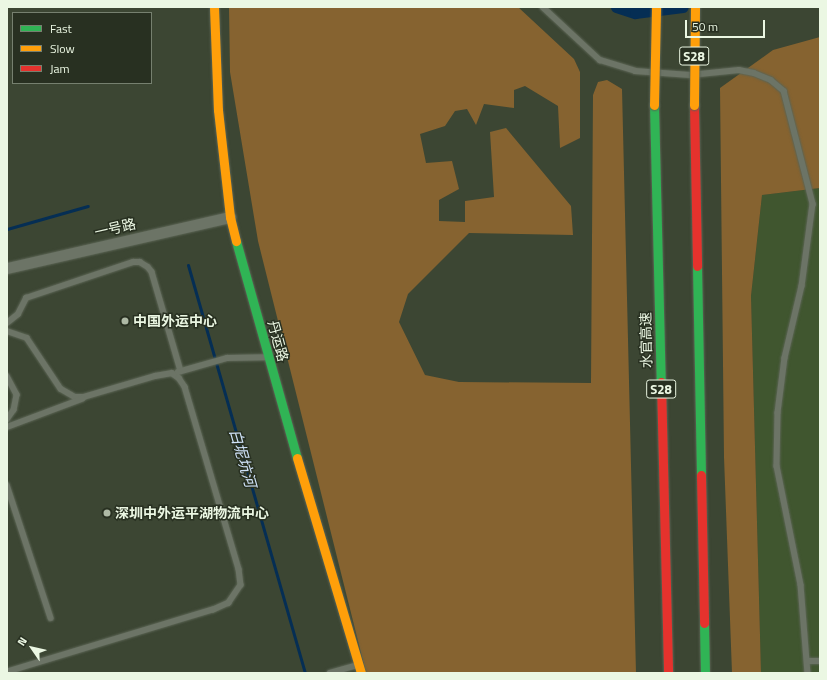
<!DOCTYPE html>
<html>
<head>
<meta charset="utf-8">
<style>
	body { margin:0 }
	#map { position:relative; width:827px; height:680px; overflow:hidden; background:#3c4633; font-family:"Titillium Web","Noto Sans SC",sans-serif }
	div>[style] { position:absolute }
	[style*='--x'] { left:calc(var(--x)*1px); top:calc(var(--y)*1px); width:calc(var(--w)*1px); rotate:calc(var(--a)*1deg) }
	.built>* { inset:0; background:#40562f }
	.forest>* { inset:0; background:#866330 }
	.stream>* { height:3px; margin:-1.5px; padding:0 1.5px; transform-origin:1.5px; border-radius:1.5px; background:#052e54 }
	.canal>* { height:11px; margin:-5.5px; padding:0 5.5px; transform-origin:5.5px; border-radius:5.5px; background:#052e54 }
	.roads { filter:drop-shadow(0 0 1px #5b6454) drop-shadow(0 0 1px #5b6454) }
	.lane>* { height:5.5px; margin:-2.75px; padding:0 2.75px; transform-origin:2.75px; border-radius:2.75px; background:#6c7466 }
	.street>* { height:11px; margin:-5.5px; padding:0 5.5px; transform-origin:5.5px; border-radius:5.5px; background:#6c7466 }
	.fast>* { height:9px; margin:-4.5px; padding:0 4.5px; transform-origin:4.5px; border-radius:4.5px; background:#30b455 }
	.slow>* { height:9px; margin:-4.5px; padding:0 4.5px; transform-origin:4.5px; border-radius:4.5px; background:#ff9f0a }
	.jam>* { height:9px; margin:-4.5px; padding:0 4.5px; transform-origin:4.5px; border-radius:4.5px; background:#e5322d }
	.bridges { filter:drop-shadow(0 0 1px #5b6454) drop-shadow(0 0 1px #5b6454) }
	.slow-bridge>* { height:9px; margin:-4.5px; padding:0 4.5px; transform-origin:4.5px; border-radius:4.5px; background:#ff9f0a }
	.dots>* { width:11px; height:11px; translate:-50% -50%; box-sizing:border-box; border:2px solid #283021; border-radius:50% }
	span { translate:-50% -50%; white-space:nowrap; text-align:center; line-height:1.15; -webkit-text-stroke:3px #283021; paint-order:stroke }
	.shield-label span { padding:1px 3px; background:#283021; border:1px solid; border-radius:3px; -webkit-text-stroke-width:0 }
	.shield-label { font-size:13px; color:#ebf7e3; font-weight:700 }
	.street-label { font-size:14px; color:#ebf7e3 }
	.poi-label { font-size:14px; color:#ebf7e3; font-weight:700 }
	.left { translate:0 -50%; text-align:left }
	.water-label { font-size:15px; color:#d0e3f9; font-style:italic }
	.frame { position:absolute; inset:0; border:8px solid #ebf7e3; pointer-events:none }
	.legend { position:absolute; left:12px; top:12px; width:140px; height:72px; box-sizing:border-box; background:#283021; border:1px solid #76806f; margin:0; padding:5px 7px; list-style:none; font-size:12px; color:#ebf7e3 }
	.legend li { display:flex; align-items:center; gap:8px; height:20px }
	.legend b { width:20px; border:1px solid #76806f }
	.north { position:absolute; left:12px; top:628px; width:40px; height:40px; -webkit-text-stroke:3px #283021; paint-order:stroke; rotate:304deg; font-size:11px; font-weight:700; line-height:16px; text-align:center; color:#ebf7e3 }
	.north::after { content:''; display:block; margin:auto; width:14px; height:18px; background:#ebf7e3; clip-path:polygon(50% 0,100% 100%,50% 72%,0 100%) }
	.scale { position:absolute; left:685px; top:20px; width:80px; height:18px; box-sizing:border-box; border:2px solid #ebf7e3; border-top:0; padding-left:5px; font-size:12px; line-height:14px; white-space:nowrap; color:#ebf7e3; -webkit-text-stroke:3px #283021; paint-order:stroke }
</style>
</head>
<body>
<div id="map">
	<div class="built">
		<div style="clip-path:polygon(820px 188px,820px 673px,761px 673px,751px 296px,762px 195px)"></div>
	</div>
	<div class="forest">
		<div style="clip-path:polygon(229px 7px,518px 7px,574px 59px,580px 72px,580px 138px,560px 148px,558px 106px,525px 86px,514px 90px,514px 108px,484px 104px,476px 125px,467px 109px,455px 111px,445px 126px,420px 134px,426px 163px,452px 161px,459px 189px,439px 200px,439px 221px,465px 222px,465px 201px,494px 197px,490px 132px,506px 128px,571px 206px,573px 235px,469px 233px,408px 294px,399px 322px,425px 375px,459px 382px,591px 383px,593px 95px,598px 82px,607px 80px,622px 89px,636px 673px,366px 673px,258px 241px,230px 72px)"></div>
		<div style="clip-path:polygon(820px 37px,820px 188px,762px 195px,751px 296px,761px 673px,732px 673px,724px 457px,720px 88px,773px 50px)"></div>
	</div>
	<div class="stream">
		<div style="--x:7;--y:229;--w:84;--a:-15.9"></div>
		<div style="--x:188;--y:265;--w:424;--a:74"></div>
	</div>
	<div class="canal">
		<div style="--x:616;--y:7;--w:20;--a:18"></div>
		<div style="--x:635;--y:13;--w:48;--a:-7.1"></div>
	</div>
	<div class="roads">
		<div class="lane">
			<div style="--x:543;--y:7;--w:78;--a:42.9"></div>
			<div style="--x:600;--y:60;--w:37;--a:17"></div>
			<div style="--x:635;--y:71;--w:55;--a:4.2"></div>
			<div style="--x:690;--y:75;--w:49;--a:-5.8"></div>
			<div style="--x:739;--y:70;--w:15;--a:11"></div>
			<div style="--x:754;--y:73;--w:18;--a:22"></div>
			<div style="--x:771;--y:80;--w:17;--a:40"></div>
			<div style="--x:784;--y:91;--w:117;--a:75.6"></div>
			<div style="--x:813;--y:204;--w:83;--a:97.6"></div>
			<div style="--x:802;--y:286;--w:74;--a:103.3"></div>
			<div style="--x:785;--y:358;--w:55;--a:97.3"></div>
			<div style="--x:778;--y:413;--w:53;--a:91.1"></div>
			<div style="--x:777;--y:466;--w:121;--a:78.6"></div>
			<div style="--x:801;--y:585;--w:88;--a:85.5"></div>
			<div style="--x:7;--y:323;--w:14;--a:-39"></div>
			<div style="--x:18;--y:314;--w:18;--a:-63"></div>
			<div style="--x:26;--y:298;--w:113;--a:-18.6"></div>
			<div style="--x:133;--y:262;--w:7;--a:0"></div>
			<div style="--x:140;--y:262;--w:9;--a:32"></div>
			<div style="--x:148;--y:267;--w:6;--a:51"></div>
			<div style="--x:152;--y:272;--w:103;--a:73.7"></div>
			<div style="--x:7;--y:331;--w:21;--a:19"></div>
			<div style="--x:27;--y:338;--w:61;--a:56.3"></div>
			<div style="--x:61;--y:389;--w:16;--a:30"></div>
			<div style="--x:75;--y:397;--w:9;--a:0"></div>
			<div style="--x:84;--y:397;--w:74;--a:-16.5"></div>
			<div style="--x:155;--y:376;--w:17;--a:-10"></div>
			<div style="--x:172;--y:373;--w:9;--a:36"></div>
			<div style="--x:179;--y:378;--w:11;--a:56"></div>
			<div style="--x:185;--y:387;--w:190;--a:73.5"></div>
			<div style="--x:239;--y:569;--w:16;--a:83"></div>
			<div style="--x:241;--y:585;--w:22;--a:124"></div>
			<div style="--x:229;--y:603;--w:17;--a:156"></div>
			<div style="--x:213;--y:610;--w:215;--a:163.2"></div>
			<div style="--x:178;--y:372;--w:51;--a:-15.9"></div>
			<div style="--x:227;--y:358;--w:39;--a:-1"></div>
			<div style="--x:7;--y:376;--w:21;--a:62"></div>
			<div style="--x:17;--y:395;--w:15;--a:101"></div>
			<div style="--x:14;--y:410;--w:12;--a:125"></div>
			<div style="--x:7;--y:427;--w:80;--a:-20.5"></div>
			<div style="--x:7;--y:485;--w:140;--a:71.7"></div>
			<div style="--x:807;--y:661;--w:13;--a:0"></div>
			<div style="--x:330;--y:673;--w:29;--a:-16"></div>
		</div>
		<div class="street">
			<div style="--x:7;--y:268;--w:229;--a:-12.9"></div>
		</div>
		<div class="fast">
			<div style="--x:654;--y:105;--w:277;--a:88.6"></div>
			<div style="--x:236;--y:241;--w:225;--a:74.3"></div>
			<div style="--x:697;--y:266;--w:209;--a:88.9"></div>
			<div style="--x:704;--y:623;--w:50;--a:88.9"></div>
		</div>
		<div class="slow">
			<div style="--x:214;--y:7;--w:103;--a:87.8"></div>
			<div style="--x:218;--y:110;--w:108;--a:83.6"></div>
			<div style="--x:230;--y:217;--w:25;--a:76"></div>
			<div style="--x:297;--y:458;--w:224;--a:73.4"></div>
		</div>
		<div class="jam">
			<div style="--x:694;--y:105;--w:161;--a:88.9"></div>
			<div style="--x:661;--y:382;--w:291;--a:88.6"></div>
			<div style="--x:701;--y:475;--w:148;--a:88.8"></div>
		</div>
	</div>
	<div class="bridges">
		<div class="slow-bridge">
			<div style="--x:654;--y:105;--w:98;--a:-88.8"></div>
			<div style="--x:694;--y:105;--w:98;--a:-89.4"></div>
		</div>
	</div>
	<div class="dots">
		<div style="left:125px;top:321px;background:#aeb9a5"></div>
		<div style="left:107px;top:513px;background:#aeb9a5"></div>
	</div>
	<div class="shield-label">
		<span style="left:694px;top:56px">S28</span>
		<span style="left:661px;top:389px">S28</span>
	</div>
	<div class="street-label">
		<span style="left:115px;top:228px;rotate:-13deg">一号路</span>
		<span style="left:646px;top:340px;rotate:-91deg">水官高速</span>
		<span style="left:278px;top:341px;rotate:75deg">丹运路</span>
	</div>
	<div class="poi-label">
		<span class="left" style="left:133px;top:321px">中国外运中心</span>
		<span class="left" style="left:115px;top:513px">深圳中外运平湖物流中心</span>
	</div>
	<div class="water-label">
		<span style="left:243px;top:458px;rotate:74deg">白坭坑河</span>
	</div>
	<div class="frame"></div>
	<ul class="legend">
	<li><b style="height:5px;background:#30b455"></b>Fast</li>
	<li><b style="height:5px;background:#ff9f0a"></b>Slow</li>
	<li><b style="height:5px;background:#e5322d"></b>Jam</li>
	</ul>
	<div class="north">N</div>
	<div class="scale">50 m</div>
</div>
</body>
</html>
